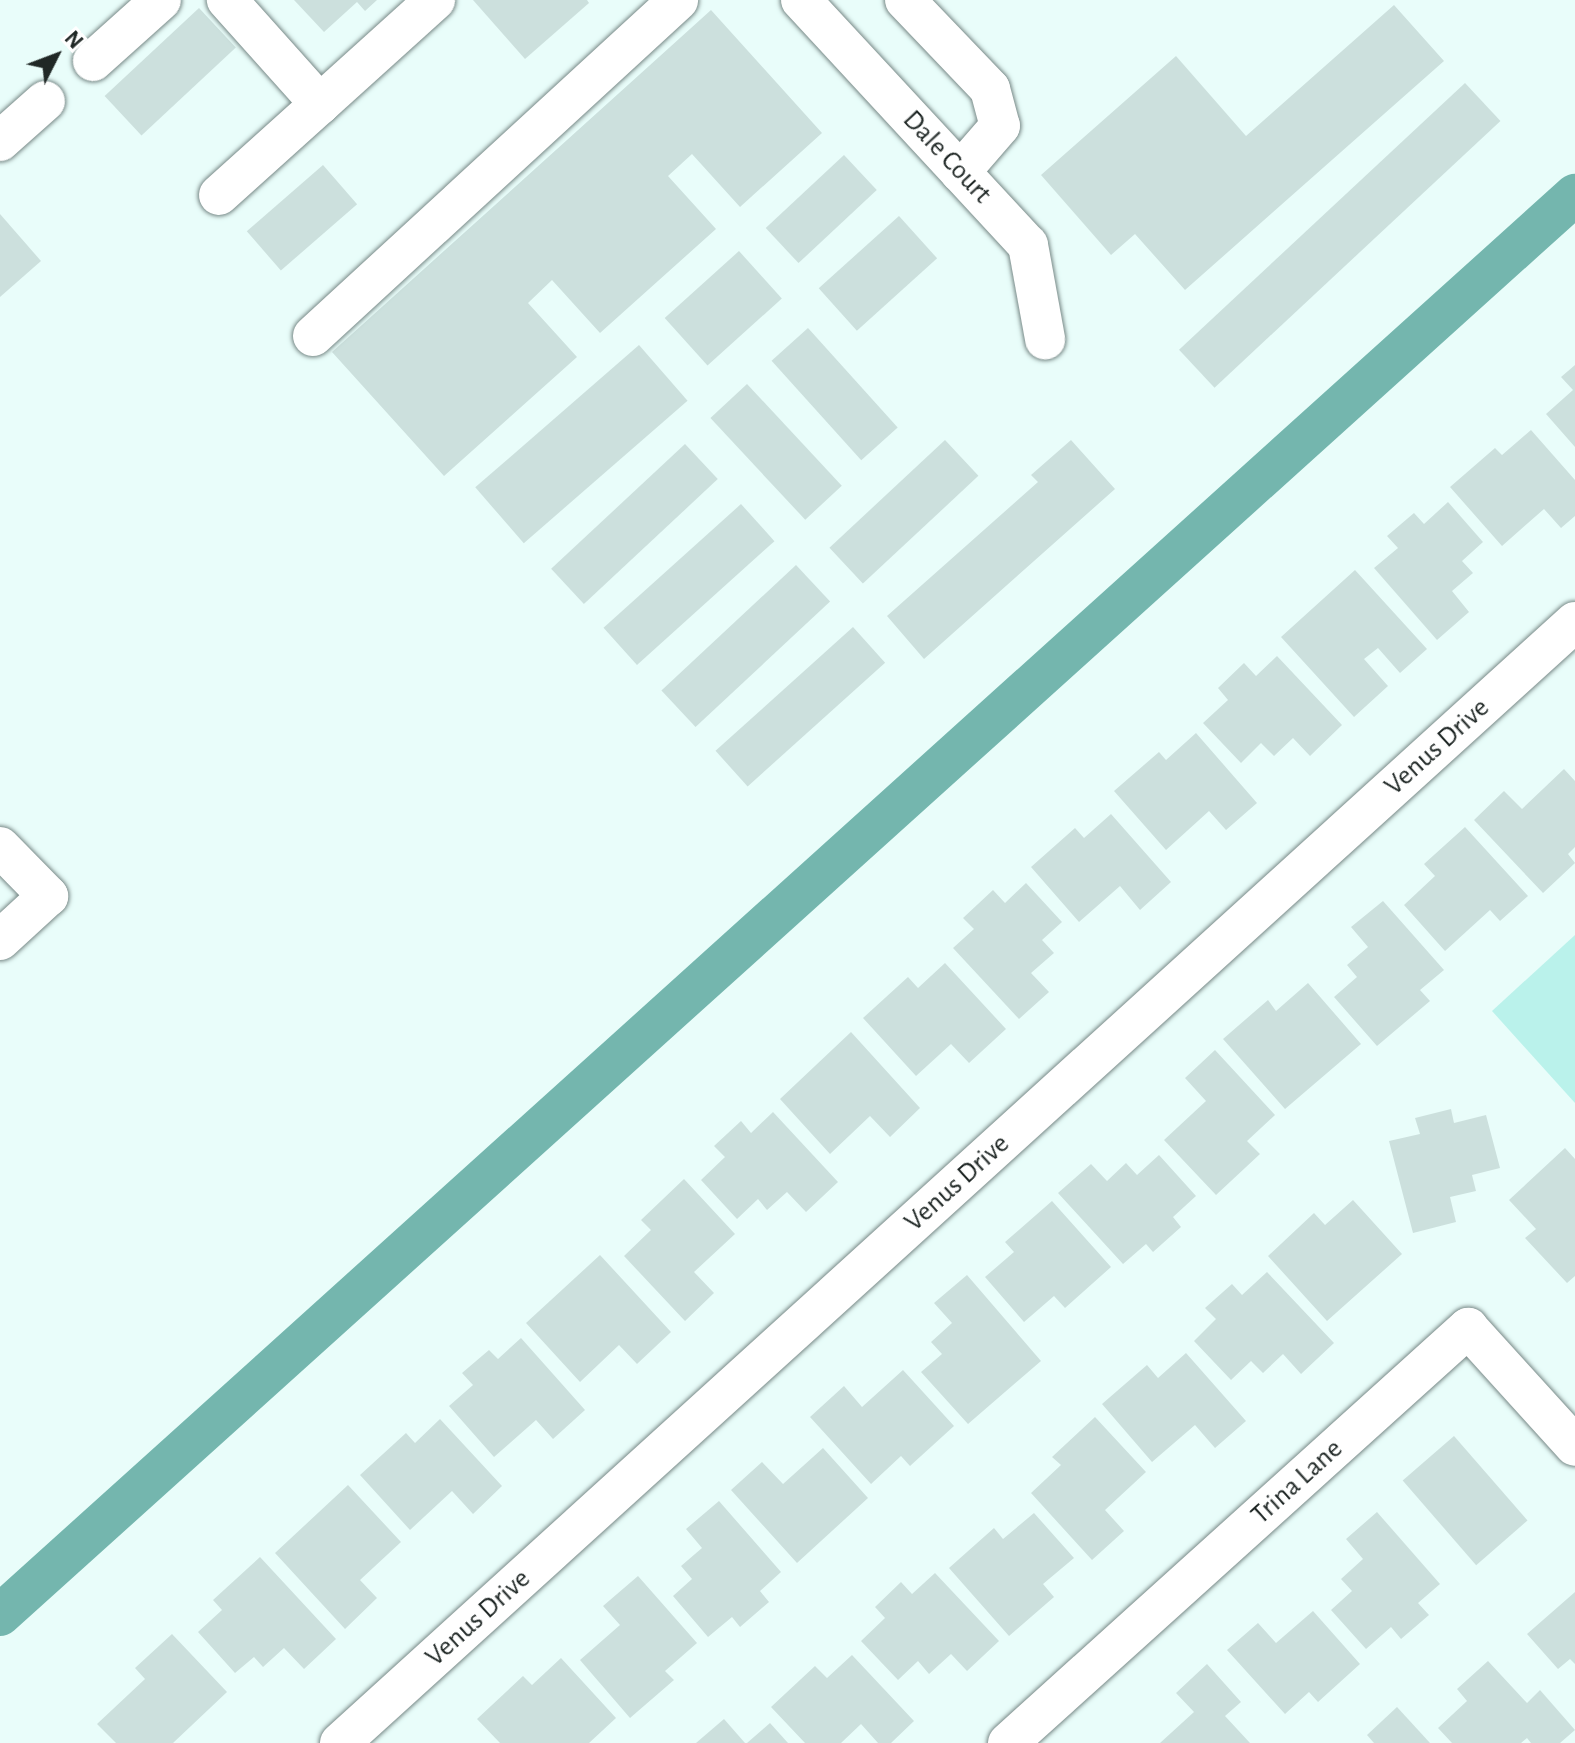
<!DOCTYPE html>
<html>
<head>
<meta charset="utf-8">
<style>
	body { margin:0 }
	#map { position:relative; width:1575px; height:1743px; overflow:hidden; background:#e9fdfa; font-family:"Alegreya Sans",sans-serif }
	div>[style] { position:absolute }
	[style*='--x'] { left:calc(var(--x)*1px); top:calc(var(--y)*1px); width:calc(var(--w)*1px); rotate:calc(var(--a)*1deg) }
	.green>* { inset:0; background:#baf2eb }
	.canal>* { height:42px; margin:-21px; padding:0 21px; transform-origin:21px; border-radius:21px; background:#74b6ae }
	.building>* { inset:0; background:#cce0dd; transform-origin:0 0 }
	.roads { filter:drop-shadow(0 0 2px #788987) drop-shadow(0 0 2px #788987) }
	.minor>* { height:40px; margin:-20px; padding:0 20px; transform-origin:20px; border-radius:20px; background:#fff }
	span { translate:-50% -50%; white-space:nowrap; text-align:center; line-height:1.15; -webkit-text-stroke:7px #fff; paint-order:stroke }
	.street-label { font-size:28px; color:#202826 }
	.north { position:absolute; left:16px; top:16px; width:80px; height:80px; -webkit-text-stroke:6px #fff; paint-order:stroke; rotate:48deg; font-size:22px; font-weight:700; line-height:32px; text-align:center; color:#202826 }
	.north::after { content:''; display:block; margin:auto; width:28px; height:36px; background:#202826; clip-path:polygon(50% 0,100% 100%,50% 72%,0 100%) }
</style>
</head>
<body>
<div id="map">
	<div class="green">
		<div style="clip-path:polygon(1575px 935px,1575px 1103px,1492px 1011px)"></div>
	</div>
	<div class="canal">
		<div style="--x:0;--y:1615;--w:2121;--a:-42.04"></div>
	</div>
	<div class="building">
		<div style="clip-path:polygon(294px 0,377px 0,365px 11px,357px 2px,324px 32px)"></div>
		<div style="clip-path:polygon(473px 0,587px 0,589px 3px,525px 59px)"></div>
		<div style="clip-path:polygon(1394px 5px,1444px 61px,1185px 290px,1135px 234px,1111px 255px,1041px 175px,1176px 56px,1246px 136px)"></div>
		<div style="left:199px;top:8px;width:54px;height:129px;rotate:47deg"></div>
		<div style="clip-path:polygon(711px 10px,822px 133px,740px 207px,692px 154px,668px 176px,716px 229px,600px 333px,552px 280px,528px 303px,577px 357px,444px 476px,332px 352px)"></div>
		<div style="left:1465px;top:83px;width:52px;height:391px;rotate:47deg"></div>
		<div style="left:844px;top:155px;width:48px;height:107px;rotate:47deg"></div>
		<div style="left:323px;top:165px;width:52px;height:101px;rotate:49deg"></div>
		<div style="clip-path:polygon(0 214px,41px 261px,0 297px)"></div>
		<div style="left:899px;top:216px;width:57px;height:108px;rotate:48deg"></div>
		<div style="left:739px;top:251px;width:64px;height:100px;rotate:48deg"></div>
		<div style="left:808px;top:328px;width:134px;height:49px;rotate:48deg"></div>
		<div style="left:639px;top:345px;width:74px;height:217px;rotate:49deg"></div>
		<div style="clip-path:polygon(1575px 365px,1575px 447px,1546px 414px,1573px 390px,1561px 377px)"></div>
		<div style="left:747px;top:384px;width:139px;height:50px;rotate:47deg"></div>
		<div style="clip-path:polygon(1531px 430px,1575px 480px,1575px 516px,1561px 528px,1544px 509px,1502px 546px,1450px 487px,1495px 448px,1502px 455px)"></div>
		<div style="left:945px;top:440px;width:49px;height:158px;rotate:47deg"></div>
		<div style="clip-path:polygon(1071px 440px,1115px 489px,924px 659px,887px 616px,1038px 482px,1031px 475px)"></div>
		<div style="left:685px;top:444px;width:48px;height:183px;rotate:47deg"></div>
		<div style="clip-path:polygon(1448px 502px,1483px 542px,1462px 561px,1473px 573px,1452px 591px,1469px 612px,1437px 640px,1374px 568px,1398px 548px,1387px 536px,1414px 513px,1424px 524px)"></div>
		<div style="left:741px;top:504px;width:50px;height:185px;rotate:48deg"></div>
		<div style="left:796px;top:565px;width:50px;height:184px;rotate:47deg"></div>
		<div style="clip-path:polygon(1355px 570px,1427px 649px,1400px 673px,1378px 648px,1364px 659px,1388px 686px,1354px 717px,1281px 637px)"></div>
		<div style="left:853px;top:627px;width:48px;height:185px;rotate:48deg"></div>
		<div style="clip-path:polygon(1277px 656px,1342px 725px,1310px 756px,1293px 738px,1274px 756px,1261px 743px,1241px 763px,1203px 723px,1228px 700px,1218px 688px,1244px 663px,1256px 676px)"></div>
		<div style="clip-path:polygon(1196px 733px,1257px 803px,1226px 830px,1209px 811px,1166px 850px,1114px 791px,1159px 752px,1166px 760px)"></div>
		<div style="clip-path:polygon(1564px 769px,1575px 781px,1575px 847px,1568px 854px,1575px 863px,1543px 893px,1474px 820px,1504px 791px,1522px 809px)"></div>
		<div style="clip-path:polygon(1111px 814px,1171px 882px,1140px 910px,1120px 886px,1079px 922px,1031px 867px,1075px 828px,1084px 838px)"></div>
		<div style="clip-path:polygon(1465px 827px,1528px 896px,1500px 921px,1490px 910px,1445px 951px,1404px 905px,1435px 876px,1424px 864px)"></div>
		<div style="clip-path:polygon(1026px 883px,1062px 922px,1042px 940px,1054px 953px,1031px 973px,1049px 992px,1019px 1019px,953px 948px,974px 929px,963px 918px,993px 890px,1005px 903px)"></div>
		<div style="clip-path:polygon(1383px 901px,1444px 970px,1420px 990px,1430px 1001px,1377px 1046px,1334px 997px,1357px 977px,1347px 965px,1368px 947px,1351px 927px)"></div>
		<div style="clip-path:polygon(945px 963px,1006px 1029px,969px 1063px,951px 1044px,916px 1076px,863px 1018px,908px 977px,918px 988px)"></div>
		<div style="clip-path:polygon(1308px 983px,1361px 1044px,1285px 1109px,1223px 1039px,1268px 1000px,1276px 1011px)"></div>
		<div style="clip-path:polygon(851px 1032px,920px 1108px,890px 1137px,870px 1116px,830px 1154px,780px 1099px)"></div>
		<div style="clip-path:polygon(1215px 1050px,1275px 1115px,1247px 1141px,1260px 1154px,1216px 1195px,1164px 1140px,1206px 1101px,1185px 1078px)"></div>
		<div style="clip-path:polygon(1451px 1109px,1454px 1123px,1486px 1115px,1500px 1168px,1472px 1175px,1476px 1191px,1450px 1197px,1456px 1222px,1413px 1233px,1389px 1141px,1420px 1134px,1415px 1118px)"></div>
		<div style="clip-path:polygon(773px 1112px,838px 1182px,806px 1212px,787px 1192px,767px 1210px,758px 1199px,737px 1219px,701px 1180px,725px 1157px,714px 1146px,741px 1121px,751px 1133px)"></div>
		<div style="clip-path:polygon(1565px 1148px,1575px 1159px,1575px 1276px,1567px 1283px,1525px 1238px,1536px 1229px,1509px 1200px)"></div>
		<div style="clip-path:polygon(1159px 1155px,1196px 1196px,1173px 1217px,1181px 1227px,1153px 1252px,1146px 1244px,1123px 1264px,1058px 1193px,1091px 1164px,1107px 1181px,1126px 1163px,1137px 1175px)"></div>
		<div style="clip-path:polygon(684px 1179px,735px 1234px,694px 1272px,714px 1293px,685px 1321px,624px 1256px,651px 1230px,641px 1220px)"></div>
		<div style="clip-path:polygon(1353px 1200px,1402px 1254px,1327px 1321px,1268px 1256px,1314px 1213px,1325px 1225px)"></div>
		<div style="clip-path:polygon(1052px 1201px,1111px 1267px,1065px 1308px,1054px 1296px,1024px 1322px,985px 1277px,1014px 1252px,1005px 1242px)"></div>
		<div style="clip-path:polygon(600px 1255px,671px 1332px,637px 1364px,619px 1345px,580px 1382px,526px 1323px)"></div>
		<div style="clip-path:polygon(1267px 1272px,1334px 1343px,1301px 1374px,1283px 1354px,1263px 1373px,1251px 1361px,1231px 1380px,1194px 1341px,1216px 1319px,1205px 1308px,1232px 1284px,1242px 1295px)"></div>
		<div style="clip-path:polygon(967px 1275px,1041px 1361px,968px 1424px,921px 1372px,942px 1354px,931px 1342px,952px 1323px,934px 1303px)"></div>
		<div style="clip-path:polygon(521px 1338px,585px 1410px,553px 1439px,536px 1420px,494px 1457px,449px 1406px,473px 1385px,462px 1373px,489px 1350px,498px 1359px)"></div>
		<div style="clip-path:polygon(1186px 1353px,1246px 1421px,1215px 1448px,1195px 1425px,1152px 1462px,1102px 1404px,1147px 1365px,1158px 1378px)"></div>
		<div style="clip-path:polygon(903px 1370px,954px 1426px,910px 1466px,901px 1456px,871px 1484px,810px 1417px,844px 1386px,862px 1407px)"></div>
		<div style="clip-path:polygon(1095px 1417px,1146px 1472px,1105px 1510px,1124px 1531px,1092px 1560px,1031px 1493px,1061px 1465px,1052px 1457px)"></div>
		<div style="clip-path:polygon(440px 1419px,502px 1486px,473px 1514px,452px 1491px,410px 1530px,360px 1475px,406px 1433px,415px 1443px)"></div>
		<div style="left:1454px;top:1436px;width:112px;height:68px;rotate:49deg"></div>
		<div style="clip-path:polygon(823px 1448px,868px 1498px,797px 1563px,731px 1490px,762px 1462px,783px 1484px)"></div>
		<div style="clip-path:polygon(348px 1485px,401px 1542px,360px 1580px,377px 1598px,345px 1629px,275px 1553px)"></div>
		<div style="clip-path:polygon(719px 1501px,781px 1572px,760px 1591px,769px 1602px,740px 1627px,732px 1617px,708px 1637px,673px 1596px,692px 1579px,681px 1566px,702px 1548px,686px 1529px)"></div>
		<div style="clip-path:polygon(1377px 1512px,1440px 1584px,1418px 1603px,1429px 1615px,1401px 1639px,1391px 1627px,1366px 1649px,1331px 1610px,1352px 1591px,1341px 1579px,1363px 1559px,1346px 1539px)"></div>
		<div style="clip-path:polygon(1034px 1513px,1074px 1558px,1043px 1584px,1054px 1597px,1009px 1636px,949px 1568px,994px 1528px,1003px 1539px)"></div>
		<div style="clip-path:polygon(260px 1557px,336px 1639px,304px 1669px,284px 1648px,263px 1667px,254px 1657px,235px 1673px,198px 1632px,222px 1610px,213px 1600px)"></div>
		<div style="clip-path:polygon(935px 1573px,999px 1641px,967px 1671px,951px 1654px,929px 1674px,918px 1661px,898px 1680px,861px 1641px,885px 1618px,875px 1607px,901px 1582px,912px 1594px)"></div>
		<div style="clip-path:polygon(638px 1576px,697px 1643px,665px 1671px,674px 1680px,630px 1718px,580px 1660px,620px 1625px,603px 1606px)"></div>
		<div style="clip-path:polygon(1575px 1592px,1575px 1664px,1570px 1659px,1558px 1669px,1527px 1634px)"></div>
		<div style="clip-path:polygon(1313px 1611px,1360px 1664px,1318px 1702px,1309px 1692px,1285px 1714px,1227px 1650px,1258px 1623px,1276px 1643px)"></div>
		<div style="clip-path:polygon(172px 1634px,227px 1692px,173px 1743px,116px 1743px,97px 1724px,145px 1679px,135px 1668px)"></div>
		<div style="clip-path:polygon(852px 1655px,914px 1721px,891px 1743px,878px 1743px,861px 1724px,841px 1743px,805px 1743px,771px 1707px,815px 1666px,827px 1678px)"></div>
		<div style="clip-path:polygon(561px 1658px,616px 1718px,589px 1743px,500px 1743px,477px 1719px,523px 1676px,532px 1685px)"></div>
		<div style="clip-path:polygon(1488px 1661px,1527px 1703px,1540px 1690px,1575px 1730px,1560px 1743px,1531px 1743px,1527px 1738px,1521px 1743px,1452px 1743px,1438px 1728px,1467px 1701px,1457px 1689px)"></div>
		<div style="clip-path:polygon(1207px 1664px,1241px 1702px,1225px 1716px,1250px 1743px,1160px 1743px,1194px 1712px,1176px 1693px)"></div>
		<div style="clip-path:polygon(1397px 1707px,1430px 1743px,1374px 1743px,1367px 1735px)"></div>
		<div style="clip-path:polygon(724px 1719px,745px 1743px,696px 1743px)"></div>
		<div style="clip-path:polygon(770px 1723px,788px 1743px,747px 1743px)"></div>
	</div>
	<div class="roads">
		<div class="minor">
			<div style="--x:801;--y:0;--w:334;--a:47.2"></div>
			<div style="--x:1028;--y:245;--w:96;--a:79.7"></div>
			<div style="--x:905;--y:0;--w:123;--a:46.3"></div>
			<div style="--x:990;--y:89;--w:38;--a:75"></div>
			<div style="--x:1000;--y:126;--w:61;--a:131"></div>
			<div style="--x:93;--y:61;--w:91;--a:-41.9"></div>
			<div style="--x:320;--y:104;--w:155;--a:-42.1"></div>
			<div style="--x:0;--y:141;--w:60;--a:-41.6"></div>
			<div style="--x:219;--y:195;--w:136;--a:-42"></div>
			<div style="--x:320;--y:104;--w:140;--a:-131.8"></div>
			<div style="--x:313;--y:336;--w:496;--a:-42.6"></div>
			<div style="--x:0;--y:847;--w:69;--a:45.6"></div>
			<div style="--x:48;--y:896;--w:65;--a:137.5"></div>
			<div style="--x:340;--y:1743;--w:1668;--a:-42.23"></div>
			<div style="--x:1008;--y:1743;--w:620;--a:-42.06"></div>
			<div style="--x:1468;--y:1328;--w:159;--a:47.8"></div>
		</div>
	</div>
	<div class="street-label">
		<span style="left:947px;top:157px;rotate:47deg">Dale Court</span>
		<span style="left:1437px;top:747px;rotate:-42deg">Venus Drive</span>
		<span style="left:957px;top:1183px;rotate:-42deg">Venus Drive</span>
		<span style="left:1297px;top:1482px;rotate:-42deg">Trina Lane</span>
		<span style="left:478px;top:1618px;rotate:-42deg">Venus Drive</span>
	</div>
	<div class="north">N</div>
</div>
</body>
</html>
